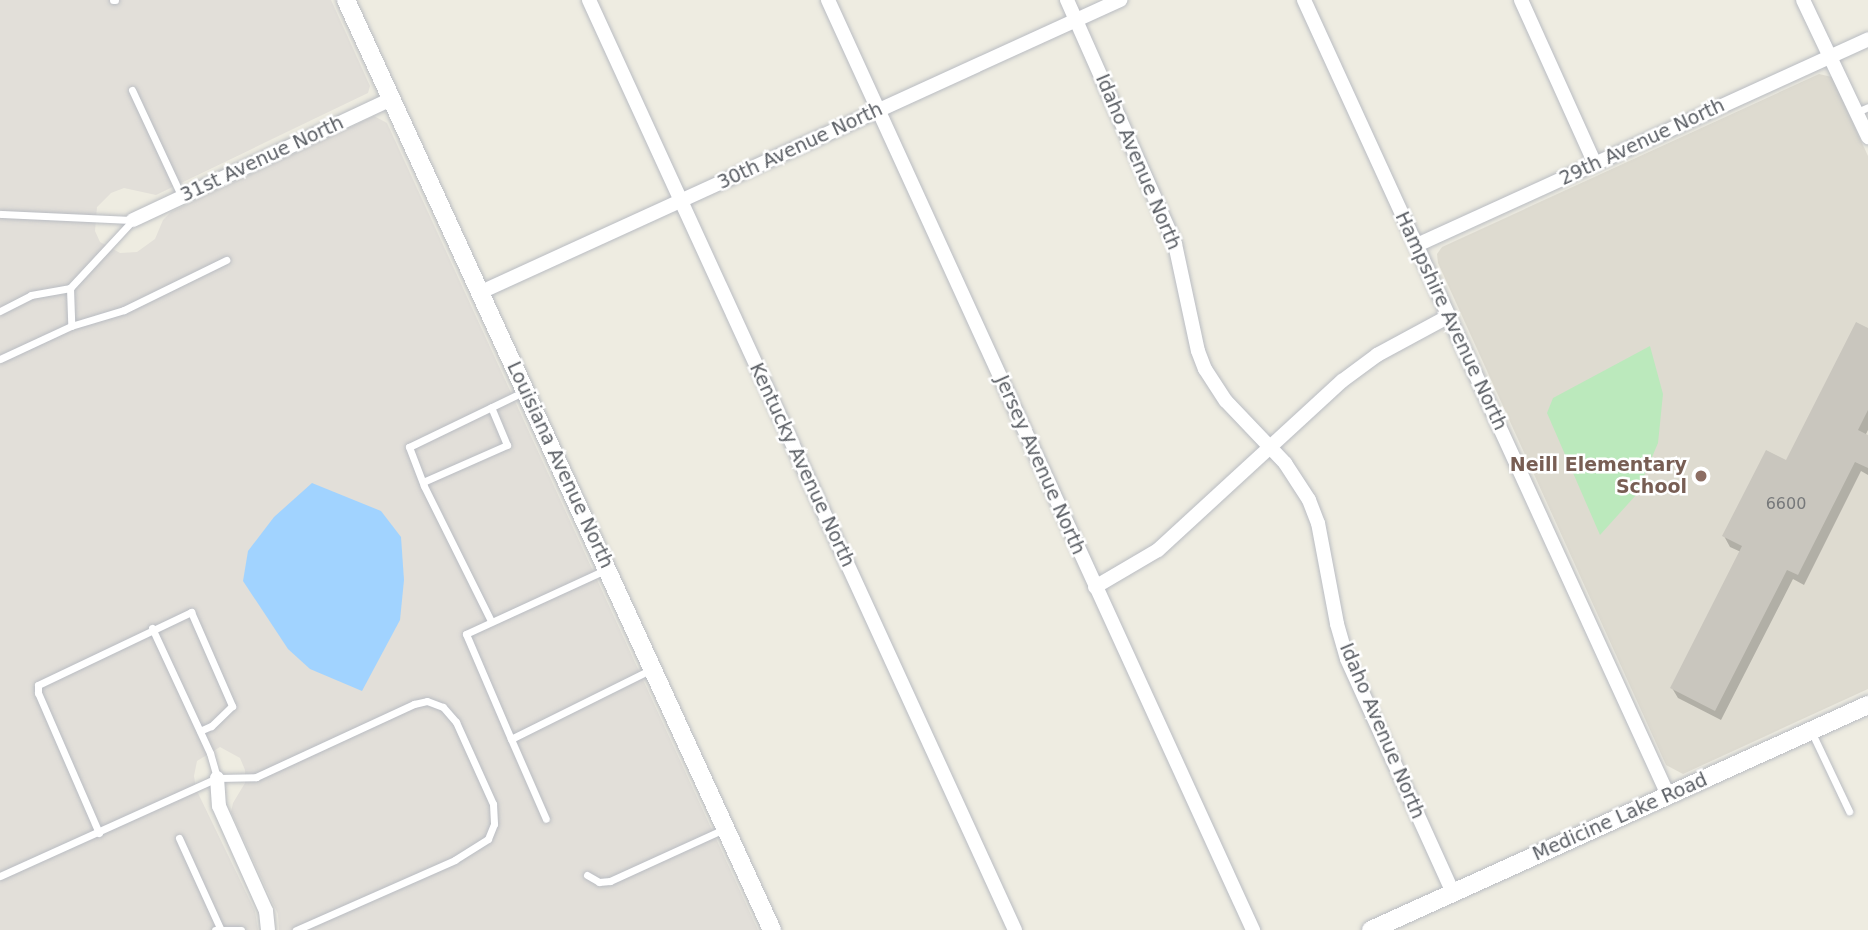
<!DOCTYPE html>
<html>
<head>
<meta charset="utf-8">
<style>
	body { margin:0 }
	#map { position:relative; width:1868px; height:930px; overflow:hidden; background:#eeece1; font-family:"DejaVu Sans",sans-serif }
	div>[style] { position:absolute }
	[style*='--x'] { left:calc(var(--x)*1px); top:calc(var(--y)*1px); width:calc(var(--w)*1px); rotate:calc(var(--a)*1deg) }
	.industrial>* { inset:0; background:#e2dfd9 }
	.education>* { inset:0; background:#dedbd0 }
	.green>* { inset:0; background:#bbe9bc }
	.water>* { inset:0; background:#a1d3ff }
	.shadow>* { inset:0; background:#0003 }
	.building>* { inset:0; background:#c9c6be }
	.roads { filter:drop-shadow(0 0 2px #b9bcc2) drop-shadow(0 0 2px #b9bcc2) }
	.service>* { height:7px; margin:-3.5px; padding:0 3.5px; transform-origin:3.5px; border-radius:3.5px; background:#fff }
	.minor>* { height:14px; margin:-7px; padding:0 7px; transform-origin:7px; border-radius:7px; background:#fff }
	.tertiary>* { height:18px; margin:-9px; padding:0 9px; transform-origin:9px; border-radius:9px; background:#fff }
	.dots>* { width:19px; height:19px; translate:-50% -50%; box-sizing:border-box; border:4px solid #fff; border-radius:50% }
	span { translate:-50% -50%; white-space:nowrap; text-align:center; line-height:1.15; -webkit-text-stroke:5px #fff; paint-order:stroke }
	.number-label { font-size:16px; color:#76787a }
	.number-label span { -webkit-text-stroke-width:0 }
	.street-label { font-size:19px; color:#5a5e64 }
	.education-label { font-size:19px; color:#785e54; font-weight:700 }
	.right { translate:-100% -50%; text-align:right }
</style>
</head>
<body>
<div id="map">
	<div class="industrial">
		<div style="clip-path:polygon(0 0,331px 0,370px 86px,368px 93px,156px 195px,124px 188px,111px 193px,97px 207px,95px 231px,100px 242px,120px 253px,137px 252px,155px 239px,163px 220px,171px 212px,374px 116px,387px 123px,758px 930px,279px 930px,278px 914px,231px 812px,233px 803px,245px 783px,245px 770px,240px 758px,220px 747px,197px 761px,194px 776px,196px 789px,255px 911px,258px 930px,0 930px)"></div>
	</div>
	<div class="education">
		<div style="clip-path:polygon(1819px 74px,1832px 77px,1868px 156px,1868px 689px,1683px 774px,1666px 765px,1438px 263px,1437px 254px,1442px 247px)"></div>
	</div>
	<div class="green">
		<div style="clip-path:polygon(1650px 346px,1663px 394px,1658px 443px,1636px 495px,1600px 535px,1547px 413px,1553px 398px)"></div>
	</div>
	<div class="water">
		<div style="clip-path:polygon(312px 483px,381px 511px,401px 537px,404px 580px,400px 620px,362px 691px,310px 669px,288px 649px,243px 581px,248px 551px,274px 517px)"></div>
	</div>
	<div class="shadow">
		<div style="clip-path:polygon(1868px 330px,1868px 430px,1865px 436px,1868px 437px,1868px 475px,1861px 471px,1804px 585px,1793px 579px,1721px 720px,1678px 698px,1672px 688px,1741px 552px,1730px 547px,1724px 536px,1786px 462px)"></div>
	</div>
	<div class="building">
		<div style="clip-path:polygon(1856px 322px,1868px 328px,1868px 410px,1858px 430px,1868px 435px,1868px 468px,1855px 462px,1798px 575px,1787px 570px,1715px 711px,1670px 688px,1742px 546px,1722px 536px,1766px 450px,1786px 460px)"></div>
	</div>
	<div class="roads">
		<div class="service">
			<div style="--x:113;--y:0;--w:2;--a:0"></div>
			<div style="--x:132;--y:90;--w:118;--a:65"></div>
			<div style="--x:1857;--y:112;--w:12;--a:-24"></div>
			<div style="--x:0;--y:214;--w:133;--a:2.6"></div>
			<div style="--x:70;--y:288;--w:38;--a:88"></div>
			<div style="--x:0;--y:311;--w:35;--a:-27"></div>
			<div style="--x:31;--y:295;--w:40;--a:-10"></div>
			<div style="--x:70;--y:288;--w:93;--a:-47.2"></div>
			<div style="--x:0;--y:359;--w:78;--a:-24.9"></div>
			<div style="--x:71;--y:326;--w:55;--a:-16.8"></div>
			<div style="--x:124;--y:310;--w:114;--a:-26.1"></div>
			<div style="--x:423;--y:482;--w:92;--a:-23.8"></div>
			<div style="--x:507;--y:445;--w:41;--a:-112.8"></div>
			<div style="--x:605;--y:570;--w:153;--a:155.3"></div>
			<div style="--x:466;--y:634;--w:114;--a:66.8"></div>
			<div style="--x:511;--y:739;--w:157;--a:-26.4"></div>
			<div style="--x:491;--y:621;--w:151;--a:-116.4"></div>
			<div style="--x:424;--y:486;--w:42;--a:-111"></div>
			<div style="--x:409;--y:447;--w:129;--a:-25.8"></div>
			<div style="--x:152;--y:628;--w:138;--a:65.1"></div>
			<div style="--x:210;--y:753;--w:26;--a:74"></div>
			<div style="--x:1811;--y:731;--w:89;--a:64.6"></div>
			<div style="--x:511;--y:739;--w:87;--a:66.4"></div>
			<div style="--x:99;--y:833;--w:153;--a:-113.5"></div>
			<div style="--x:38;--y:693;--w:8;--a:-90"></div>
			<div style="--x:38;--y:685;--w:170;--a:-25.5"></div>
			<div style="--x:191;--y:612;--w:103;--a:66.4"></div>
			<div style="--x:232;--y:706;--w:29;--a:136"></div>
			<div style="--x:211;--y:726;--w:12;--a:156"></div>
			<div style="--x:179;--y:838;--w:99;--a:65.5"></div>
			<div style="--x:587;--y:875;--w:14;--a:30"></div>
			<div style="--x:599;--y:882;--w:11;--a:-5"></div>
			<div style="--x:610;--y:881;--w:125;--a:-24.5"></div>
			<div style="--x:0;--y:876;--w:238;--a:-24.3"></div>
			<div style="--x:217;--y:778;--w:39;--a:-1"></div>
			<div style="--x:256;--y:777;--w:174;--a:-24.8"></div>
			<div style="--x:414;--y:704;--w:13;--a:-13"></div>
			<div style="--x:427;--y:701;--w:17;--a:21"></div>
			<div style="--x:443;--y:707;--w:20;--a:49"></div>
			<div style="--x:456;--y:722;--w:90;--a:65.7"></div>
			<div style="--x:493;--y:804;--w:20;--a:87"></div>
			<div style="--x:494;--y:824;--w:16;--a:112"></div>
			<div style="--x:488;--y:839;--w:39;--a:148"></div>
			<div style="--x:455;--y:860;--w:174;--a:156.2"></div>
			<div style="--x:215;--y:930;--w:26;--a:0"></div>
		</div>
		<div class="minor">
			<div style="--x:589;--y:0;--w:1023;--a:65.39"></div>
			<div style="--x:828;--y:0;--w:1023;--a:65.44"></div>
			<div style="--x:1067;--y:0;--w:267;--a:66.1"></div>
			<div style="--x:1175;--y:244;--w:109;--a:77.9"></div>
			<div style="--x:1198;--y:351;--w:19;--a:69"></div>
			<div style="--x:1205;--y:369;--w:38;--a:57"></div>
			<div style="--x:1226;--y:401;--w:86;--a:46.4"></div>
			<div style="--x:1285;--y:463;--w:44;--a:57"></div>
			<div style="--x:1309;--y:500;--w:25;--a:69"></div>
			<div style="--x:1318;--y:523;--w:103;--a:79.3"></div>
			<div style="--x:1337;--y:624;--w:36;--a:74"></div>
			<div style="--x:1347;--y:659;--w:257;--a:65.6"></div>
			<div style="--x:1304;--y:0;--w:874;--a:65.4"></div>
			<div style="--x:1521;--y:0;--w:180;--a:65.7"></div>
			<div style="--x:1803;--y:0;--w:152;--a:64.6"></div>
			<div style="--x:133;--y:220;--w:285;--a:-25.1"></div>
			<div style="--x:1417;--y:245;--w:496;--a:-24.5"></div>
			<div style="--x:481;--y:292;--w:703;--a:-24.56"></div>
			<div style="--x:1095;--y:587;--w:73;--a:-30.4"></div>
			<div style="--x:1158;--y:550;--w:250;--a:-42.6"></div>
			<div style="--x:1342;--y:381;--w:44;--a:-36.6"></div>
			<div style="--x:1377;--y:355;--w:82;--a:-28.4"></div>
			<div style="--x:217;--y:778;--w:28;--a:86"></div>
			<div style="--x:219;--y:806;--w:115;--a:65.9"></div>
			<div style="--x:266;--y:911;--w:19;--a:84"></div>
		</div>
		<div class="tertiary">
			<div style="--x:346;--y:0;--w:1023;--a:65.39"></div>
			<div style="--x:1371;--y:930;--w:546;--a:-24.36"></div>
		</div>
	</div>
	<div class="dots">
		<div style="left:1701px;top:476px;background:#8d6e63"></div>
	</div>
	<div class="number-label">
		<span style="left:1786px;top:504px">6600</span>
	</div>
	<div class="street-label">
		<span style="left:1642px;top:142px;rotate:-25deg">29th Avenue North</span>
		<span style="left:800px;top:146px;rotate:-25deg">30th Avenue North</span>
		<span style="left:262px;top:159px;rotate:-25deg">31st Avenue North</span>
		<span style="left:1138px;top:162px;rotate:67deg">Idaho Avenue North</span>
		<span style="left:1451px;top:321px;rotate:65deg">Hampshire Avenue North</span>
		<span style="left:560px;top:465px;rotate:65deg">Louisiana Avenue North</span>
		<span style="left:802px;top:465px;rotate:65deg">Kentucky Avenue North</span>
		<span style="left:1040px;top:465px;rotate:66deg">Jersey Avenue North</span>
		<span style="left:1382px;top:731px;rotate:67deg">Idaho Avenue North</span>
		<span style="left:1620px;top:817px;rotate:-24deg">Medicine Lake Road</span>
	</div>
	<div class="education-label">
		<span class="right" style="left:1687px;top:476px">Neill Elementary<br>School</span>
	</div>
</div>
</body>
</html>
